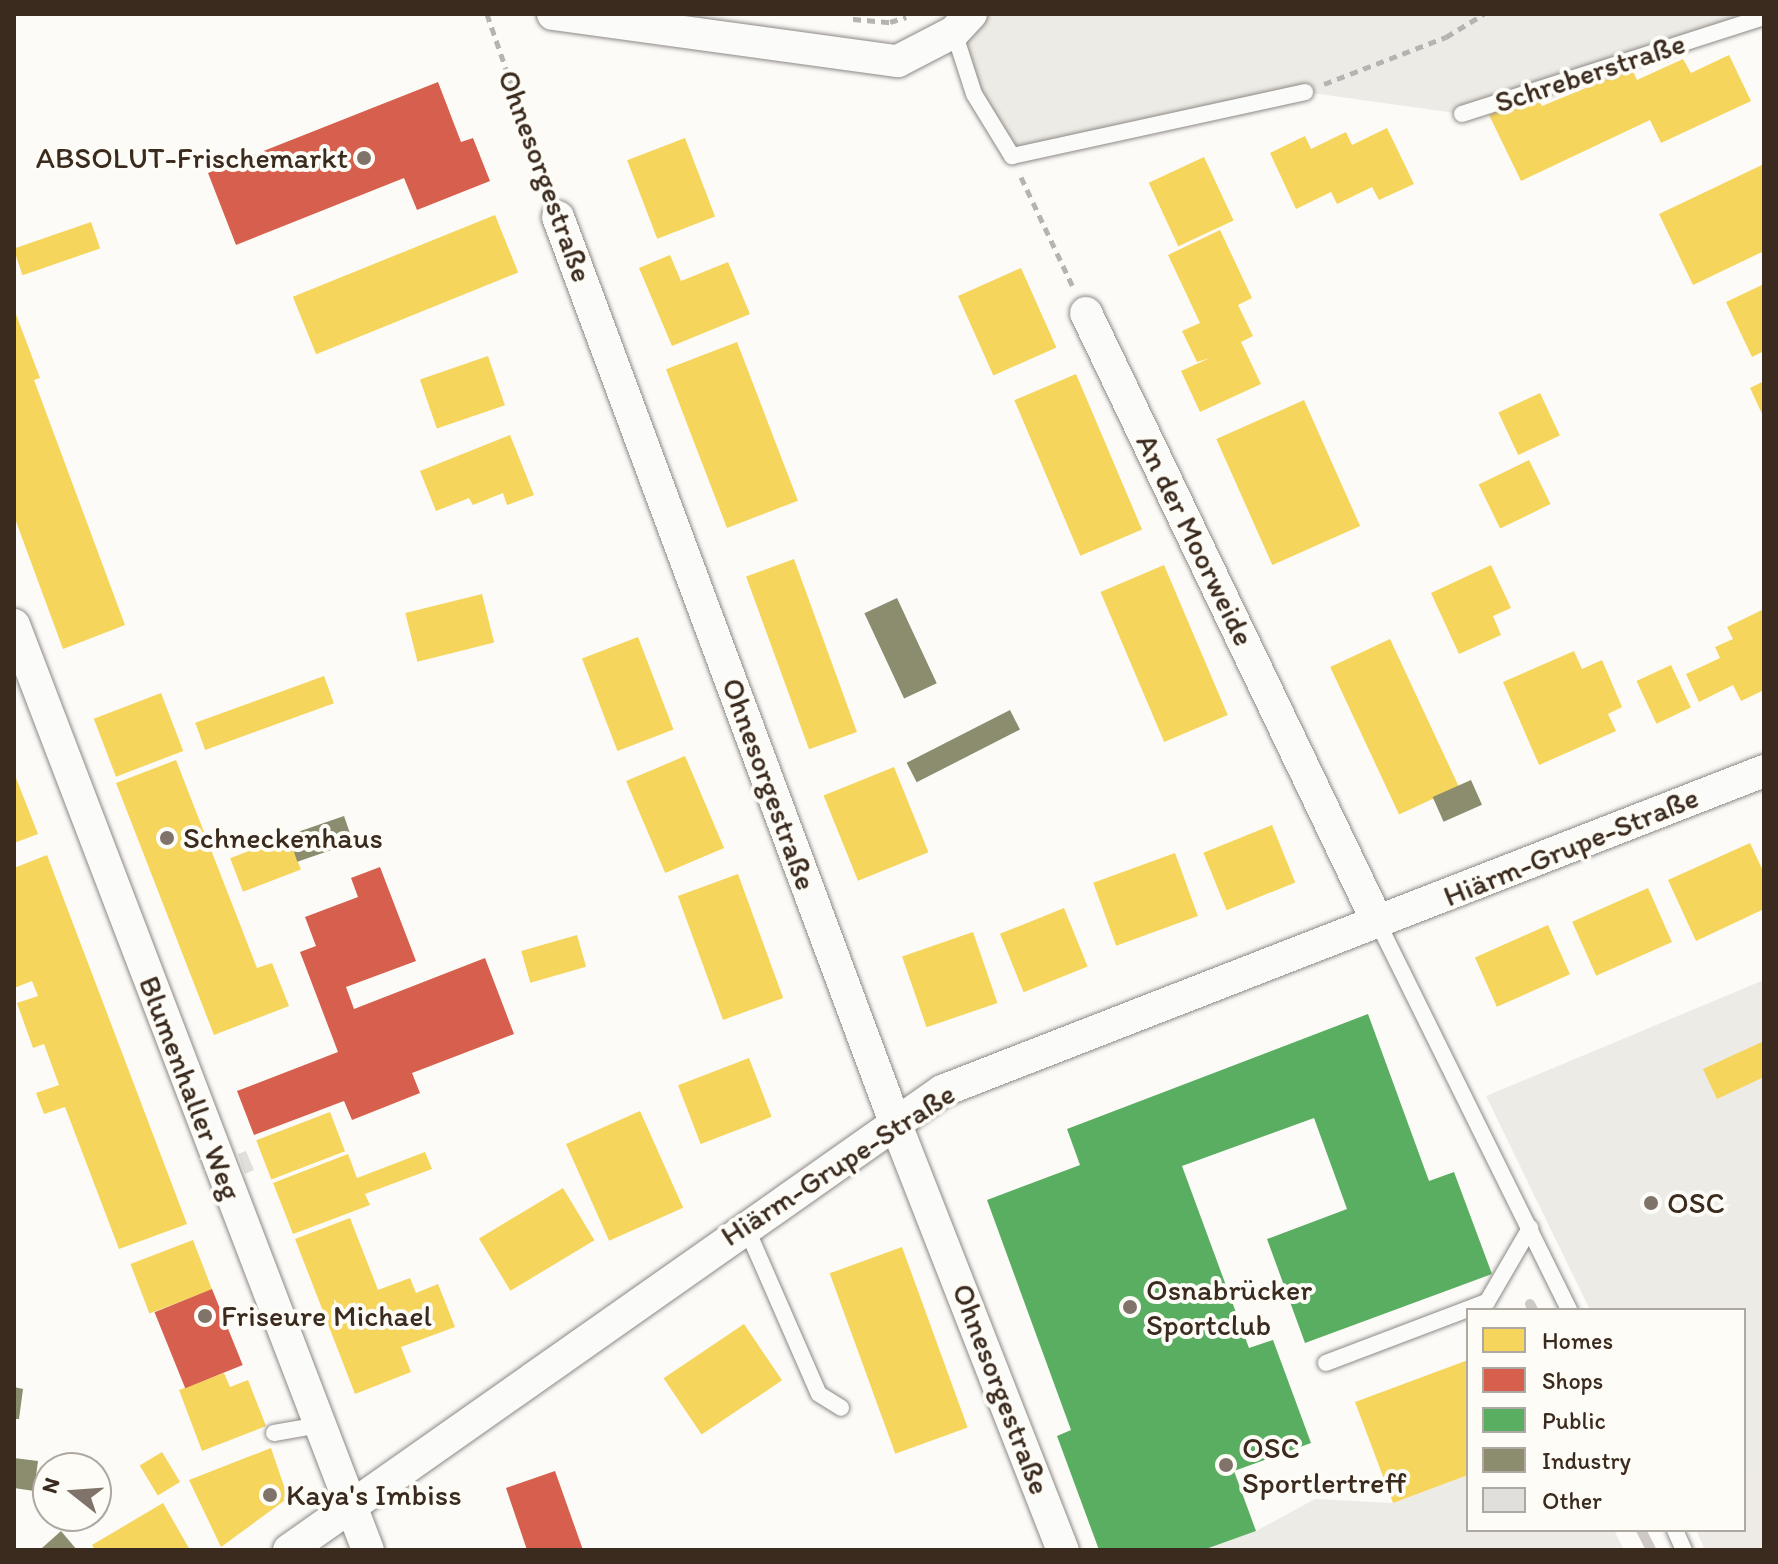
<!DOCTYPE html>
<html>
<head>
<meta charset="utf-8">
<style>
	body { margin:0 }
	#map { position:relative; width:1778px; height:1564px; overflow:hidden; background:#fcfbf8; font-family:Itim,sans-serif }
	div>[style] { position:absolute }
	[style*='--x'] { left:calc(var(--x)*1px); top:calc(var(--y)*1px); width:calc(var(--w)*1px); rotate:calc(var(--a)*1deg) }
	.built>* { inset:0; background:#eeebe7 }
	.green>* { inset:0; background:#edebe6 }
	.homes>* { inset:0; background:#f6d55c; transform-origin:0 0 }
	.shops>* { inset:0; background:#d6604d; transform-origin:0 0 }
	.public>* { inset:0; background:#5aae61 }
	.industry>* { inset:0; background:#8c8c6e; transform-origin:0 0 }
	.stream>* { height:10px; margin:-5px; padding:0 5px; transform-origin:5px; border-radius:5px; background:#cec9c4 }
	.building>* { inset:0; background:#e0dfdc }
	.path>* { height:5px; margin-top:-2.5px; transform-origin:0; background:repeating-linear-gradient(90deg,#b6b4b1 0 8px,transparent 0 14px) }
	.roads { filter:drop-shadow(0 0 2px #8d8985) drop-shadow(0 0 2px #8d8985) }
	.lane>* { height:16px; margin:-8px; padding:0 8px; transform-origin:8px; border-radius:8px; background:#fbfbf9 }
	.street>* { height:32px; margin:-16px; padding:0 16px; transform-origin:16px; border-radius:16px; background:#fbfbf9 }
	.dots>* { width:22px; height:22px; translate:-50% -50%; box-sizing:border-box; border:4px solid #fdfcf7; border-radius:50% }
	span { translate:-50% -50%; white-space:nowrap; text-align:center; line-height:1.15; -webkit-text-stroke:8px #fdfcf7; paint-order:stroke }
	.street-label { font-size:30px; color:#3b2a1e }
	.poi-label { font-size:30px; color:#3b2a1e }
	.right { translate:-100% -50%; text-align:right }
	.left { translate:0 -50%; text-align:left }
	.frame { position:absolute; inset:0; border:16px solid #3b2a1e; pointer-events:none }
	.legend { position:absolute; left:1466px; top:1308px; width:280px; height:224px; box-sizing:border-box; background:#fdfcf7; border:2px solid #afa8a0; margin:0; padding:10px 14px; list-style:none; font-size:24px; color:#3b2a1e }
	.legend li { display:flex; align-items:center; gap:16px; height:40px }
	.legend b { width:40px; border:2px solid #afa8a0 }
	.north { position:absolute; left:32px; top:1452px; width:80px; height:80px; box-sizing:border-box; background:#fdfcf7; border:2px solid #afa8a0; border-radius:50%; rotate:287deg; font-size:22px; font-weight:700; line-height:32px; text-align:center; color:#3b2a1e }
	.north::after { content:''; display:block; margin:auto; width:28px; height:36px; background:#7f736a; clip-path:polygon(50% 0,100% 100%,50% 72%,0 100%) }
</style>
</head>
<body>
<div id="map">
	<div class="built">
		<div style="clip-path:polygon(1764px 1464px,1764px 1550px,1705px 1550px,1696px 1530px,1744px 1530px,1744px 1473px)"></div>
	</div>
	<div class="green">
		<div style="clip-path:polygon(971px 14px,1764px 14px,1462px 114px,1305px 92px,1012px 156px,954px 32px)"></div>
		<div style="clip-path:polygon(1764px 980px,1764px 1464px,1744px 1473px,1744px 1310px,1590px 1310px,1486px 1096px)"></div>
		<div style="clip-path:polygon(1468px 1475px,1468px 1530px,1614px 1530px,1624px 1550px,1203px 1550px,1256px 1531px,1315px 1499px,1393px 1503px)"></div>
	</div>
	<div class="homes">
		<div style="clip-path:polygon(1729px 55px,1751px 101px,1661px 143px,1650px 120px,1521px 181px,1489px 115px,1536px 94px,1542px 106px,1632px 69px,1637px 80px,1683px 59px,1691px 73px)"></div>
		<div style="clip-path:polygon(1387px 128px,1414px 184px,1379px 200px,1372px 187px,1337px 204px,1331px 192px,1296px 209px,1270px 153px,1305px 136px,1311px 149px,1346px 132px,1352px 145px)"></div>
		<div style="left:685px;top:138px;width:84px;height:62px;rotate:69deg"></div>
		<div style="left:1204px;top:157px;width:70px;height:61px;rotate:65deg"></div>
		<div style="clip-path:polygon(1764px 164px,1764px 251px,1693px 285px,1659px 214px)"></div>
		<div style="left:495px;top:215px;width:62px;height:218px;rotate:68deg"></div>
		<div style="left:91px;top:222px;width:28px;height:82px;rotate:71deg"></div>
		<div style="clip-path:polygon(1220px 230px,1252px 298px,1238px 305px,1253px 336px,1241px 342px,1261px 384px,1200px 412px,1181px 371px,1210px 358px,1197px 362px,1182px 331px,1200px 323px,1168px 255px)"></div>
		<div style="clip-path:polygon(670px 255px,681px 281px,728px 262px,750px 314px,672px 346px,639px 268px)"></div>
		<div style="left:1021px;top:268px;width:87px;height:69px;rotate:66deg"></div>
		<div style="clip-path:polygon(1764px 284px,1764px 351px,1752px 357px,1726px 302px)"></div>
		<div style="clip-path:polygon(14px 309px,40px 378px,34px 380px,125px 625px,63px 649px,14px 516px)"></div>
		<div style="left:737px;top:342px;width:170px;height:76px;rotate:69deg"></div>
		<div style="left:488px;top:356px;width:52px;height:72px;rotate:71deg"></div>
		<div style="left:1076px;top:374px;width:169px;height:67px;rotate:67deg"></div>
		<div style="clip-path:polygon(1764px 381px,1764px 418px,1750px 388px)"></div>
		<div style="left:1540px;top:393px;width:47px;height:46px;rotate:65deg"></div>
		<div style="left:1304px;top:400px;width:138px;height:96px;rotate:66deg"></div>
		<div style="clip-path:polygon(510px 435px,534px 495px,507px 505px,503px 493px,473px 505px,469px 498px,436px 511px,420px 471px)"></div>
		<div style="left:1529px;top:460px;width:49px;height:56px;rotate:64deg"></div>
		<div style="left:794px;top:559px;width:184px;height:51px;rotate:70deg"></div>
		<div style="left:1164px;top:565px;width:163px;height:69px;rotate:67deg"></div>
		<div style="clip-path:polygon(1491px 565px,1511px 608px,1493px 616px,1501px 635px,1459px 654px,1431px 593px)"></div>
		<div style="left:482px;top:594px;width:50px;height:79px;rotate:76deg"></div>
		<div style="clip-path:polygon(1764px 609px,1764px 690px,1741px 701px,1733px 685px,1699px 702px,1686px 674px,1720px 658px,1715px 647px,1733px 639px,1727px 627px)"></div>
		<div style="left:638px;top:637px;width:99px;height:60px;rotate:69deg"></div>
		<div style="left:1390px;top:639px;width:163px;height:66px;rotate:65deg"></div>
		<div style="clip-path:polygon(1574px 651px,1582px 669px,1602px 660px,1622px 707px,1608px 714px,1616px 731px,1539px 765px,1503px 682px)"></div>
		<div style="left:1671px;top:665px;width:47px;height:38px;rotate:65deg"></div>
		<div style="left:324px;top:676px;width:29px;height:137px;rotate:70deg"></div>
		<div style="left:161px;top:693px;width:62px;height:72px;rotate:69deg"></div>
		<div style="left:685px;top:756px;width:100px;height:64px;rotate:67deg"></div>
		<div style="clip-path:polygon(176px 760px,257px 968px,272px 963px,289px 1006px,214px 1035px,116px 783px)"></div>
		<div style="left:894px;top:767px;width:92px;height:76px;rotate:68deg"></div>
		<div style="clip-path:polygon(14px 773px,38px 834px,14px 843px)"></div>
		<div style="left:1272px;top:825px;width:62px;height:74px;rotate:68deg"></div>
		<div style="left:288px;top:836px;width:36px;height:62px;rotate:69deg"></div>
		<div style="clip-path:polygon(1750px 843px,1764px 873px,1764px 909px,1696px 941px,1668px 880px)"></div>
		<div style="left:1175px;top:853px;width:67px;height:87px;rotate:70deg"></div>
		<div style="clip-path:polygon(47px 855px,187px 1224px,119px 1249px,65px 1107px,44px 1114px,36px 1093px,59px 1085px,44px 1044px,33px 1048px,17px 1003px,38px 996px,32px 981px,14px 988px,14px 868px)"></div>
		<div style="left:738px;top:874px;width:132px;height:64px;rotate:70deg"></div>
		<div style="left:1648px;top:888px;width:59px;height:83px;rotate:66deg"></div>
		<div style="left:1064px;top:908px;width:63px;height:69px;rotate:68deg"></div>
		<div style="left:1548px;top:925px;width:54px;height:80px;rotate:66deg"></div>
		<div style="left:973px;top:932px;width:75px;height:75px;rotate:71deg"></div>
		<div style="left:577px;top:935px;width:33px;height:58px;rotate:74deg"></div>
		<div style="clip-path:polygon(1764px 1041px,1764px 1077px,1717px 1099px,1703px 1069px)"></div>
		<div style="left:749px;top:1058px;width:63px;height:76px;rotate:69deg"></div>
		<div style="left:640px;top:1111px;width:106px;height:81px;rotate:66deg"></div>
		<div style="left:330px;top:1112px;width:42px;height:79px;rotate:69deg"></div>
		<div style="clip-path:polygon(425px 1152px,432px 1169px,365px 1194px,370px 1205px,293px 1234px,273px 1183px,348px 1154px,357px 1178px)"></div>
		<div style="left:563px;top:1188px;width:61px;height:98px;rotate:59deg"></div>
		<div style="clip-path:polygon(350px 1218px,378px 1290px,410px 1278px,416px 1293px,438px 1284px,455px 1327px,401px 1347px,411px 1372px,355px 1394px,295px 1239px)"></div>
		<div style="left:193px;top:1240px;width:53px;height:67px;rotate:69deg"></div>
		<div style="left:902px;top:1247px;width:192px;height:77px;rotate:70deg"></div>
		<div style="left:744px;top:1324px;width:68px;height:97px;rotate:56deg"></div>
		<div style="clip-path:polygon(1468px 1360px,1468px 1475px,1393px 1503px,1355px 1402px)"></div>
		<div style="clip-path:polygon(224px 1373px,230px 1387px,248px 1380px,266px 1426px,202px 1451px,179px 1390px)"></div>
		<div style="clip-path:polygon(271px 1448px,288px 1498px,221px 1547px,189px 1480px)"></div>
		<div style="left:162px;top:1452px;width:35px;height:26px;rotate:59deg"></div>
		<div style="clip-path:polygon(163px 1503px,190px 1550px,95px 1550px,92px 1545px)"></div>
	</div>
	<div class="shops">
		<div style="clip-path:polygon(438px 82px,461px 142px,473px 138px,490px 181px,417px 210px,404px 178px,236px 245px,208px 173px)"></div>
		<div style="clip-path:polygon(380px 867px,416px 961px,346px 987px,354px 1009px,485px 958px,514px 1034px,412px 1073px,420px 1093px,352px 1120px,344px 1101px,254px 1135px,237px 1091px,338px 1052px,300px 952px,316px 946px,305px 917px,358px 897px,351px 878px)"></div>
		<div style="left:212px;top:1289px;width:82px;height:62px;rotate:68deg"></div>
		<div style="clip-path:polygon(555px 1471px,583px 1550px,527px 1550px,506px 1488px)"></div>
	</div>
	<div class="public">
		<div style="clip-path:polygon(1368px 1014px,1429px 1181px,1454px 1172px,1492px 1274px,1305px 1343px,1267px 1239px,1347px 1209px,1314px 1118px,1182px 1166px,1249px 1348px,1273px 1340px,1311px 1443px,1234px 1471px,1256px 1531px,1203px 1550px,1099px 1550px,1057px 1436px,1071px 1430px,987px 1200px,1080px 1165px,1067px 1129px)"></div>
	</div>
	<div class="industry">
		<div style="left:897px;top:598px;width:94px;height:36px;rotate:65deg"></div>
		<div style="left:1010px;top:710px;width:22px;height:116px;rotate:63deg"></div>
		<div style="left:1471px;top:780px;width:27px;height:42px;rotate:66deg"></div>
		<div style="left:344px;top:816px;width:28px;height:59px;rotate:71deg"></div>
		<div style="clip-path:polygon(14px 1387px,23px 1389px,19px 1419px,14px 1419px)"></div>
		<div style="clip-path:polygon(14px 1458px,38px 1461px,34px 1491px,14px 1488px)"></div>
		<div style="clip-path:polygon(61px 1531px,77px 1550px,43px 1550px,42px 1548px)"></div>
	</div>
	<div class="stream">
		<div style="--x:1530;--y:1304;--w:7;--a:63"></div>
		<div style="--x:1641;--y:1530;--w:22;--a:63"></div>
	</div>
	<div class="building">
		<div style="clip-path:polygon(246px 1151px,254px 1170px,245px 1174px,238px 1154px)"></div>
	</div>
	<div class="path">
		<div style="--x:487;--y:14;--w:183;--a:70.9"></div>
		<div style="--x:853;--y:19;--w:37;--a:5"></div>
		<div style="--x:890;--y:22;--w:17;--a:-17"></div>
		<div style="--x:1324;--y:84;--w:131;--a:-21.1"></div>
		<div style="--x:1446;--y:37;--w:44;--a:-31.2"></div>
		<div style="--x:1021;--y:177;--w:122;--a:64.7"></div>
	</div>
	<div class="roads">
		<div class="lane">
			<div style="--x:954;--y:32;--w:65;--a:72.1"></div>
			<div style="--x:974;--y:94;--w:73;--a:58.5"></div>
			<div style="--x:1012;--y:156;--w:300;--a:-12.3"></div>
			<div style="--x:1462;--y:114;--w:317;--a:-17.8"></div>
			<div style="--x:1378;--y:923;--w:432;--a:63.7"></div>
			<div style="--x:745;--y:1225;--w:184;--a:66.4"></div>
			<div style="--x:819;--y:1394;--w:26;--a:32"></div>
			<div style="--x:1326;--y:1363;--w:172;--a:-20.8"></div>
			<div style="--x:1487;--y:1302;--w:86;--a:-59.8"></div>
			<div style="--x:274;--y:1433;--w:47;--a:-9.9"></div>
			<div style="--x:1675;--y:1530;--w:22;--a:66"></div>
		</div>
		<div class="street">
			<div style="--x:553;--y:14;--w:348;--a:7.8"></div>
			<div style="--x:898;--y:61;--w:63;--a:-27.4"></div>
			<div style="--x:954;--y:32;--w:25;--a:-47"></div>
			<div style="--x:558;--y:217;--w:966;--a:69.58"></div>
			<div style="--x:895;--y:1122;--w:460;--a:68.6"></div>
			<div style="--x:1086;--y:313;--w:676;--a:64.42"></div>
			<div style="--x:14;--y:625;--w:990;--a:69.06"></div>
			<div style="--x:289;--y:1550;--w:798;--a:-35.1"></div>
			<div style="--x:942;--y:1091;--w:882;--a:-21.27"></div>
		</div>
	</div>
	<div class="dots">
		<div style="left:364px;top:158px;background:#7f736a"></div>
		<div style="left:167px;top:838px;background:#7f736a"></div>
		<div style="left:1651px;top:1203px;background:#7f736a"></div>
		<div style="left:1130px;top:1307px;background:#7f736a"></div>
		<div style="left:205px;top:1316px;background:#7f736a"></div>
		<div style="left:1226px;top:1465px;background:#7f736a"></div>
		<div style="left:270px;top:1495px;background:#7f736a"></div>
	</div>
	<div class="street-label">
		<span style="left:1590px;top:73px;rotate:-18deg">Schreberstraße</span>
		<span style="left:545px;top:176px;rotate:70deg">Ohnesorgestraße</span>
		<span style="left:1195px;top:540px;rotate:64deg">An der Moorweide</span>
		<span style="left:769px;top:784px;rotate:70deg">Ohnesorgestraße</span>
		<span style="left:1571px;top:847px;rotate:-22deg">Hiärm-Grupe-Straße</span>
		<span style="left:190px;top:1088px;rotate:69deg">Blumenhaller Weg</span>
		<span style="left:838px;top:1165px;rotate:-33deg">Hiärm-Grupe-Straße</span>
		<span style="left:1001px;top:1389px;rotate:69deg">Ohnesorgestraße</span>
	</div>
	<div class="poi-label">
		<span class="right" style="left:348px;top:158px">ABSOLUT-Frischemarkt</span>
		<span class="left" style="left:183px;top:838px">Schneckenhaus</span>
		<span class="left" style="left:1667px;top:1203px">OSC</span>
		<span class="left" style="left:1146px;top:1307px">Osnabrücker<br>Sportclub</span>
		<span class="left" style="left:221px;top:1316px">Friseure Michael</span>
		<span class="left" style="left:1242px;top:1465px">OSC<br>Sportlertreff</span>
		<span class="left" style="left:286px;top:1495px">Kaya's Imbiss</span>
	</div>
	<div class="frame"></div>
	<ul class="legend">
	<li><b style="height:22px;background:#f6d55c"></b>Homes</li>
	<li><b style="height:22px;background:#d6604d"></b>Shops</li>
	<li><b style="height:22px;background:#5aae61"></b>Public</li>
	<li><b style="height:22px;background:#8c8c6e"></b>Industry</li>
	<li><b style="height:22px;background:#e0dfdc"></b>Other</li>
	</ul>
	<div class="north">N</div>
</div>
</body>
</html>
